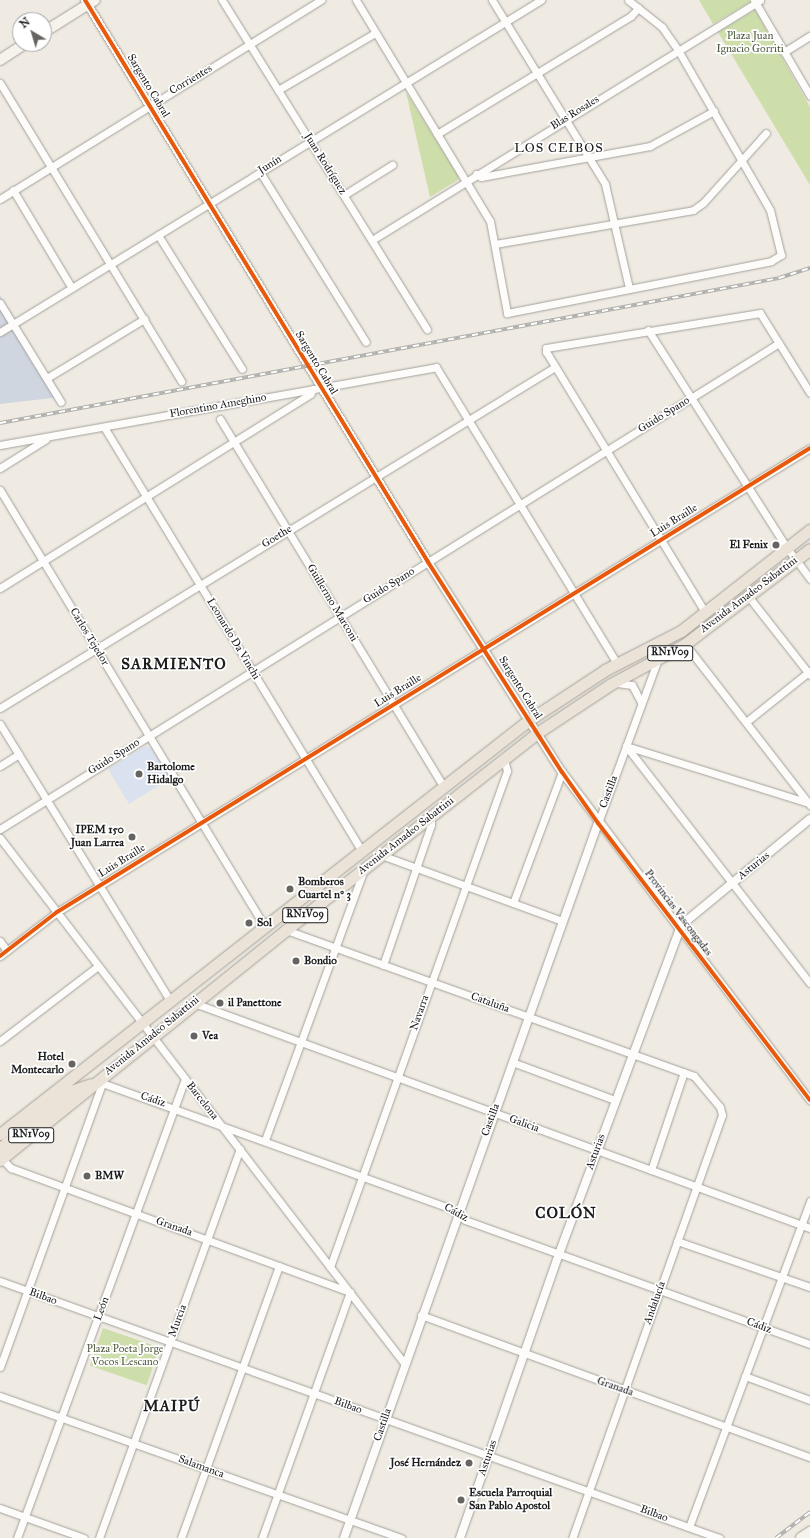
<!DOCTYPE html>
<html>
<head>
<meta charset="utf-8">
<style>
	body { margin:0 }
	#map { position:relative; width:810px; height:1538px; overflow:hidden; background:#efebe2; font-family:"IM FELL Great Primer",serif }
	div>[style] { position:absolute }
	[style*='--x'] { left:calc(var(--x)*1px); top:calc(var(--y)*1px); width:calc(var(--w)*1px); rotate:calc(var(--a)*1deg) }
	.built>* { inset:0; background:#dbe2ef }
	.industrial>* { inset:0; background:#d0d6e0 }
	.green>* { inset:0; background:#cddeaa; transform-origin:0 0 }
	.roads { filter:drop-shadow(0 0 1px #a3a19c) drop-shadow(0 0 1px #a3a19c) }
	.minor>* { height:7px; margin:-3.5px; padding:0 3.5px; transform-origin:3.5px; border-radius:3.5px; background:#fdfcfb }
	.tertiary>* { height:8px; margin:-4px; padding:0 4px; transform-origin:4px; border-radius:4px; background:#fdfcfb }
	.secondary>* { height:10px; margin:-5px; padding:0 5px; transform-origin:5px; border-radius:5px; background:#f6f2ec }
	.primary>* { height:11px; margin:-5.5px; padding:0 5.5px; transform-origin:5.5px; border-radius:5.5px; background:#ebe3d8 }
	.rail>* { height:3.5px; margin-top:-1.75px; transform-origin:0; background:repeating-linear-gradient(90deg,#fff 0 6px,#afafad 0 12px); box-sizing:border-box; border-block:1px solid #afafad }
	.cycleway>* { height:4px; margin:-2px; padding:0 2px; transform-origin:2px; border-radius:2px; background:#e8590c }
	.dots>* { width:11px; height:11px; translate:-50% -50%; box-sizing:border-box; border:2px solid #fff; border-radius:50% }
	span { translate:-50% -50%; white-space:nowrap; text-align:center; line-height:1.15; -webkit-text-stroke:3.5px #fff; paint-order:stroke }
	.shield-label span { padding:1px 3px; background:#fff; border:1px solid; border-radius:3px; -webkit-text-stroke-width:0 }
	.shield-label { font-size:10px; color:#1c1c1c; font-weight:700 }
	.park-label { font-size:11px; color:#505c3e }
	.street-label { font-size:11px; color:#1c1c1c }
	.poi-label { font-size:11px; color:#1c1c1c; font-weight:700 }
	.right { translate:-100% -50%; text-align:right }
	.left { translate:0 -50%; text-align:left }
	.quarter-label { font-size:13px; color:#1c1c1c; letter-spacing:1px }
	.district-label { font-size:15px; color:#1c1c1c; font-weight:700; letter-spacing:1px }
	.north { position:absolute; left:12px; top:12px; width:40px; height:40px; box-sizing:border-box; background:#fff; border:1px solid #a4a4a4; border-radius:50%; rotate:322deg; font-size:11px; font-weight:700; line-height:16px; text-align:center; color:#1c1c1c }
	.north::after { content:''; display:block; margin:auto; width:14px; height:18px; background:#666461; clip-path:polygon(50% 0,100% 100%,50% 72%,0 100%) }
</style>
</head>
<body>
<div id="map">
	<div class="built">
		<div style="clip-path:polygon(145px 746px,151px 748px,171px 778px,129px 804px,108px 769px)"></div>
	</div>
	<div class="industrial">
		<div style="clip-path:polygon(0 295px,61px 397px,0 404px)"></div>
	</div>
	<div class="green">
		<div style="clip-path:polygon(699px 0,749px 0,750px 2px,713px 24px)"></div>
		<div style="clip-path:polygon(755px 10px,810px 107px,810px 185px,718px 32px)"></div>
		<div style="clip-path:polygon(406px 92px,459px 177px,458px 180px,430px 197px)"></div>
		<div style="left:103px;top:1328px;width:60px;height:40px;rotate:19deg"></div>
	</div>
	<div class="roads">
		<div class="minor">
			<div style="--x:222;--y:0;--w:388;--a:58.1"></div>
			<div style="--x:356;--y:0;--w:258;--a:58.8"></div>
			<div style="--x:490;--y:221;--w:94;--a:79.5"></div>
			<div style="--x:507;--y:313;--w:269;--a:-11.1"></div>
			<div style="--x:771;--y:261;--w:12;--a:-31"></div>
			<div style="--x:781;--y:255;--w:46;--a:-103.7"></div>
			<div style="--x:770;--y:210;--w:185;--a:-119.9"></div>
			<div style="--x:678;--y:50;--w:28;--a:-125"></div>
			<div style="--x:662;--y:27;--w:43;--a:-141.5"></div>
			<div style="--x:492;--y:0;--w:216;--a:58.4"></div>
			<div style="--x:605;--y:184;--w:107;--a:77"></div>
			<div style="--x:754;--y:0;--w:111;--a:59.7"></div>
			<div style="--x:784;--y:52;--w:31;--a:-32"></div>
			<div style="--x:0;--y:83;--w:349;--a:58.7"></div>
			<div style="--x:278;--y:90;--w:113;--a:-30.4"></div>
			<div style="--x:437;--y:134;--w:227;--a:-31.3"></div>
			<div style="--x:631;--y:16;--w:11;--a:-49"></div>
			<div style="--x:260;--y:172;--w:200;--a:58.1"></div>
			<div style="--x:476;--y:174;--w:6;--a:31"></div>
			<div style="--x:481;--y:177;--w:172;--a:-10.4"></div>
			<div style="--x:650;--y:146;--w:73;--a:-28.7"></div>
			<div style="--x:13;--y:190;--w:114;--a:59"></div>
			<div style="--x:344;--y:195;--w:57;--a:-32"></div>
			<div style="--x:0;--y:199;--w:378;--a:-31.8"></div>
			<div style="--x:158;--y:235;--w:158;--a:57.9"></div>
			<div style="--x:372;--y:240;--w:456;--a:-31.7"></div>
			<div style="--x:495;--y:244;--w:201;--a:-9.7"></div>
			<div style="--x:693;--y:210;--w:12;--a:-35"></div>
			<div style="--x:703;--y:203;--w:94;--a:-48"></div>
			<div style="--x:0;--y:303;--w:116;--a:58.4"></div>
			<div style="--x:648;--y:330;--w:259;--a:57.5"></div>
			<div style="--x:787;--y:548;--w:39;--a:53"></div>
			<div style="--x:0;--y:332;--w:635;--a:-31.54"></div>
			<div style="--x:47;--y:378;--w:114;--a:-31.3"></div>
			<div style="--x:220;--y:419;--w:432;--a:58.7"></div>
			<div style="--x:104;--y:427;--w:497;--a:58.7"></div>
			<div style="--x:0;--y:445;--w:443;--a:-10.1"></div>
			<div style="--x:436;--y:367;--w:348;--a:58.6"></div>
			<div style="--x:0;--y:468;--w:54;--a:-32.2"></div>
			<div style="--x:0;--y:490;--w:511;--a:58.77"></div>
			<div style="--x:0;--y:588;--w:366;--a:-32"></div>
			<div style="--x:310;--y:394;--w:6;--a:-59"></div>
			<div style="--x:748;--y:596;--w:100;--a:51.9"></div>
			<div style="--x:705;--y:612;--w:305;--a:-121.4"></div>
			<div style="--x:546;--y:352;--w:4;--a:-90"></div>
			<div style="--x:546;--y:348;--w:217;--a:-9.3"></div>
			<div style="--x:760;--y:313;--w:94;--a:58"></div>
			<div style="--x:685;--y:644;--w:204;--a:52.2"></div>
			<div style="--x:617;--y:683;--w:15;--a:8"></div>
			<div style="--x:632;--y:685;--w:19;--a:62"></div>
			<div style="--x:0;--y:708;--w:651;--a:-31.57"></div>
			<div style="--x:746;--y:722;--w:82;--a:-38.6"></div>
			<div style="--x:0;--y:724;--w:324;--a:58.4"></div>
			<div style="--x:626;--y:746;--w:300;--a:52.2"></div>
			<div style="--x:626;--y:746;--w:192;--a:17.3"></div>
			<div style="--x:0;--y:766;--w:22;--a:-32"></div>
			<div style="--x:598;--y:823;--w:175;--a:-69.9"></div>
			<div style="--x:0;--y:829;--w:918;--a:-31.96"></div>
			<div style="--x:0;--y:838;--w:662;--a:52.42"></div>
			<div style="--x:381;--y:855;--w:193;--a:20"></div>
			<div style="--x:513;--y:903;--w:140;--a:-69.5"></div>
			<div style="--x:680;--y:929;--w:215;--a:52.8"></div>
			<div style="--x:286;--y:930;--w:433;--a:19.7"></div>
			<div style="--x:694;--y:1076;--w:40;--a:50"></div>
			<div style="--x:720;--y:1107;--w:8;--a:76"></div>
			<div style="--x:722;--y:1115;--w:449;--a:109.5"></div>
			<div style="--x:0;--y:941;--w:12;--a:55"></div>
			<div style="--x:0;--y:956;--w:72;--a:-37.7"></div>
			<div style="--x:57;--y:912;--w:884;--a:-31.64"></div>
			<div style="--x:383;--y:965;--w:148;--a:-71.1"></div>
			<div style="--x:431;--y:825;--w:8;--a:-90"></div>
			<div style="--x:194;--y:1003;--w:656;--a:20.07"></div>
			<div style="--x:0;--y:1041;--w:123;--a:-37.4"></div>
			<div style="--x:512;--y:1062;--w:110;--a:20.3"></div>
			<div style="--x:102;--y:1083;--w:369;--a:19.8"></div>
			<div style="--x:449;--y:1208;--w:20;--a:37"></div>
			<div style="--x:465;--y:1220;--w:367;--a:19.8"></div>
			<div style="--x:265;--y:1140;--w:288;--a:-69.9"></div>
			<div style="--x:2;--y:1159;--w:13;--a:45"></div>
			<div style="--x:11;--y:1168;--w:361;--a:20.1"></div>
			<div style="--x:350;--y:1292;--w:261;--a:109.7"></div>
			<div style="--x:651;--y:1170;--w:103;--a:-71.4"></div>
			<div style="--x:677;--y:1241;--w:141;--a:19.1"></div>
			<div style="--x:330;--y:1267;--w:527;--a:-70.36"></div>
			<div style="--x:507;--y:771;--w:12;--a:-104"></div>
			<div style="--x:0;--y:1281;--w:764;--a:19.67"></div>
			<div style="--x:421;--y:1315;--w:414;--a:20.1"></div>
			<div style="--x:0;--y:1367;--w:302;--a:-70.2"></div>
			<div style="--x:102;--y:1083;--w:4;--a:-117"></div>
			<div style="--x:745;--y:1376;--w:69;--a:20.3"></div>
			<div style="--x:0;--y:1396;--w:426;--a:19.5"></div>
			<div style="--x:0;--y:1508;--w:89;--a:19.7"></div>
			<div style="--x:689;--y:1527;--w:348;--a:-69.6"></div>
			<div style="--x:17;--y:1538;--w:489;--a:-69.9"></div>
			<div style="--x:99;--y:1538;--w:414;--a:-70.1"></div>
			<div style="--x:181;--y:1538;--w:289;--a:-70.2"></div>
		</div>
		<div class="tertiary">
			<div style="--x:85;--y:0;--w:658;--a:58.6"></div>
			<div style="--x:428;--y:562;--w:249;--a:57.5"></div>
			<div style="--x:562;--y:772;--w:196;--a:53.1"></div>
			<div style="--x:344;--y:1538;--w:759;--a:-70.44"></div>
			<div style="--x:460;--y:1538;--w:301;--a:-70.8"></div>
			<div style="--x:559;--y:1254;--w:347;--a:-69.6"></div>
			<div style="--x:680;--y:929;--w:9;--a:-54"></div>
			<div style="--x:685;--y:922;--w:162;--a:-39.5"></div>
		</div>
		<div class="secondary">
			<div style="--x:44;--y:32;--w:60;--a:-32.1"></div>
			<div style="--x:0;--y:60;--w:30;--a:-33"></div>
			<div style="--x:801;--y:1538;--w:11;--a:-34"></div>
		</div>
		<div class="primary">
			<div style="--x:0;--y:1134;--w:672;--a:-38.05"></div>
			<div style="--x:529;--y:720;--w:91;--a:-33.3"></div>
			<div style="--x:605;--y:670;--w:85;--a:-27.2"></div>
			<div style="--x:681;--y:631;--w:164;--a:-38.1"></div>
			<div style="--x:0;--y:1148;--w:91;--a:-38.8"></div>
			<div style="--x:71;--y:1091;--w:21;--a:-19"></div>
			<div style="--x:0;--y:1160;--w:367;--a:-38.8"></div>
			<div style="--x:286;--y:930;--w:319;--a:-38.1"></div>
			<div style="--x:537;--y:733;--w:89;--a:-33.5"></div>
			<div style="--x:611;--y:684;--w:84;--a:-28.4"></div>
			<div style="--x:685;--y:644;--w:157;--a:-37.2"></div>
		</div>
	</div>
	<div class="rail">
		<div style="--x:0;--y:423;--w:792;--a:-10.54"></div>
		<div style="--x:779;--y:278;--w:33;--a:-18"></div>
		<div style="--x:776;--y:1538;--w:43;--a:-37.4"></div>
	</div>
	<div class="cycleway">
		<div style="--x:85;--y:0;--w:658;--a:58.6"></div>
		<div style="--x:428;--y:562;--w:249;--a:57.5"></div>
		<div style="--x:562;--y:772;--w:62;--a:54.8"></div>
		<div style="--x:598;--y:823;--w:349;--a:52.6"></div>
		<div style="--x:0;--y:956;--w:72;--a:-37.7"></div>
		<div style="--x:57;--y:912;--w:884;--a:-31.64"></div>
	</div>
	<div class="dots">
		<div style="left:776px;top:545px;background:#666461"></div>
		<div style="left:139px;top:774px;background:#666461"></div>
		<div style="left:132px;top:837px;background:#666461"></div>
		<div style="left:290px;top:889px;background:#666461"></div>
		<div style="left:249px;top:923px;background:#666461"></div>
		<div style="left:296px;top:961px;background:#666461"></div>
		<div style="left:220px;top:1003px;background:#666461"></div>
		<div style="left:194px;top:1036px;background:#666461"></div>
		<div style="left:72px;top:1064px;background:#666461"></div>
		<div style="left:87px;top:1176px;background:#666461"></div>
		<div style="left:469px;top:1463px;background:#666461"></div>
		<div style="left:461px;top:1500px;background:#666461"></div>
	</div>
	<div class="shield-label">
		<span style="left:670px;top:653px">RN1V09</span>
		<span style="left:305px;top:915px">RN1V09</span>
		<span style="left:31px;top:1135px">RN1V09</span>
	</div>
	<div class="park-label">
		<span style="left:750px;top:43px">Plaza Juan<br>Ignacio Gorriti</span>
		<span style="left:125px;top:1356px">Plaza Poeta Jorge<br>Vocos Lescano</span>
	</div>
	<div class="street-label">
		<span style="left:191px;top:80px;rotate:-31deg">Corrientes</span>
		<span style="left:148px;top:86px;rotate:59deg">Sargento Cabral</span>
		<span style="left:575px;top:113px;rotate:-32deg">Blas Rosales</span>
		<span style="left:325px;top:164px;rotate:58deg">Juan Rodríguez</span>
		<span style="left:270px;top:165px;rotate:-32deg">Junín</span>
		<span style="left:316px;top:363px;rotate:59deg">Sargento Cabral</span>
		<span style="left:218px;top:406px;rotate:-10deg">Florentino Ameghino</span>
		<span style="left:664px;top:415px;rotate:-32deg">Guido Spano</span>
		<span style="left:674px;top:521px;rotate:-32deg">Luis Braille</span>
		<span style="left:277px;top:537px;rotate:-32deg">Goethe</span>
		<span style="left:389px;top:586px;rotate:-32deg">Guido Spano</span>
		<span style="left:749px;top:595px;rotate:-37deg">Avenida Amadeo Sabattini</span>
		<span style="left:332px;top:603px;rotate:59deg">Guillermo Marconi</span>
		<span style="left:89px;top:637px;rotate:59deg">Carlos Tejedor</span>
		<span style="left:233px;top:639px;rotate:59deg">Leonardo Da Vinchi</span>
		<span style="left:520px;top:688px;rotate:58deg">Sargento Cabral</span>
		<span style="left:398px;top:691px;rotate:-32deg">Luis Braille</span>
		<span style="left:114px;top:757px;rotate:-32deg">Guido Spano</span>
		<span style="left:609px;top:792px;rotate:-70deg">Castilla</span>
		<span style="left:406px;top:836px;rotate:-38deg">Avenida Amadeo Sabattini</span>
		<span style="left:122px;top:861px;rotate:-32deg">Luis Braille</span>
		<span style="left:754px;top:866px;rotate:-39deg">Asturias</span>
		<span style="left:678px;top:913px;rotate:53deg">Provincias Vascongadas</span>
		<span style="left:490px;top:1003px;rotate:20deg">Cataluña</span>
		<span style="left:420px;top:1013px;rotate:-71deg">Navarra</span>
		<span style="left:152px;top:1036px;rotate:-39deg">Avenida Amadeo Sabattini</span>
		<span style="left:153px;top:1100px;rotate:18deg">Cádiz</span>
		<span style="left:202px;top:1101px;rotate:52deg">Barcelona</span>
		<span style="left:491px;top:1120px;rotate:-70deg">Castilla</span>
		<span style="left:524px;top:1124px;rotate:20deg">Galicia</span>
		<span style="left:596px;top:1152px;rotate:-70deg">Asturias</span>
		<span style="left:456px;top:1213px;rotate:29deg">Cádiz</span>
		<span style="left:174px;top:1227px;rotate:19deg">Granada</span>
		<span style="left:43px;top:1297px;rotate:20deg">Bilbao</span>
		<span style="left:655px;top:1303px;rotate:-70deg">Andalucía</span>
		<span style="left:102px;top:1309px;rotate:-70deg">León</span>
		<span style="left:178px;top:1321px;rotate:-70deg">Murcia</span>
		<span style="left:759px;top:1326px;rotate:20deg">Cádiz</span>
		<span style="left:615px;top:1387px;rotate:19deg">Granada</span>
		<span style="left:348px;top:1406px;rotate:20deg">Bilbao</span>
		<span style="left:383px;top:1425px;rotate:-71deg">Castilla</span>
		<span style="left:488px;top:1458px;rotate:-71deg">Asturias</span>
		<span style="left:201px;top:1467px;rotate:20deg">Salamanca</span>
		<span style="left:654px;top:1514px;rotate:20deg">Bilbao</span>
	</div>
	<div class="poi-label">
		<span class="right" style="left:768px;top:545px">El Fenix</span>
		<span class="left" style="left:147px;top:774px">Bartolome<br>Hidalgo</span>
		<span class="right" style="left:124px;top:837px">IPEM 150<br>Juan Larrea</span>
		<span class="left" style="left:298px;top:889px">Bomberos<br>Cuartel nº 3</span>
		<span class="left" style="left:257px;top:923px">Sol</span>
		<span class="left" style="left:304px;top:961px">Bondio</span>
		<span class="left" style="left:228px;top:1003px">il Panettone</span>
		<span class="left" style="left:202px;top:1036px">Vea</span>
		<span class="right" style="left:64px;top:1064px">Hotel<br>Montecarlo</span>
		<span class="left" style="left:95px;top:1176px">BMW</span>
		<span class="right" style="left:461px;top:1463px">José Hernández</span>
		<span class="left" style="left:469px;top:1500px">Escuela Parroquial<br>San Pablo Apostol</span>
	</div>
	<div class="quarter-label">
		<span style="left:559px;top:148px">LOS CEIBOS</span>
	</div>
	<div class="district-label">
		<span style="left:174px;top:665px">SARMIENTO</span>
		<span style="left:566px;top:1214px">COLÓN</span>
		<span style="left:172px;top:1407px">MAIPÚ</span>
	</div>
	<div class="north">N</div>
</div>
</body>
</html>
